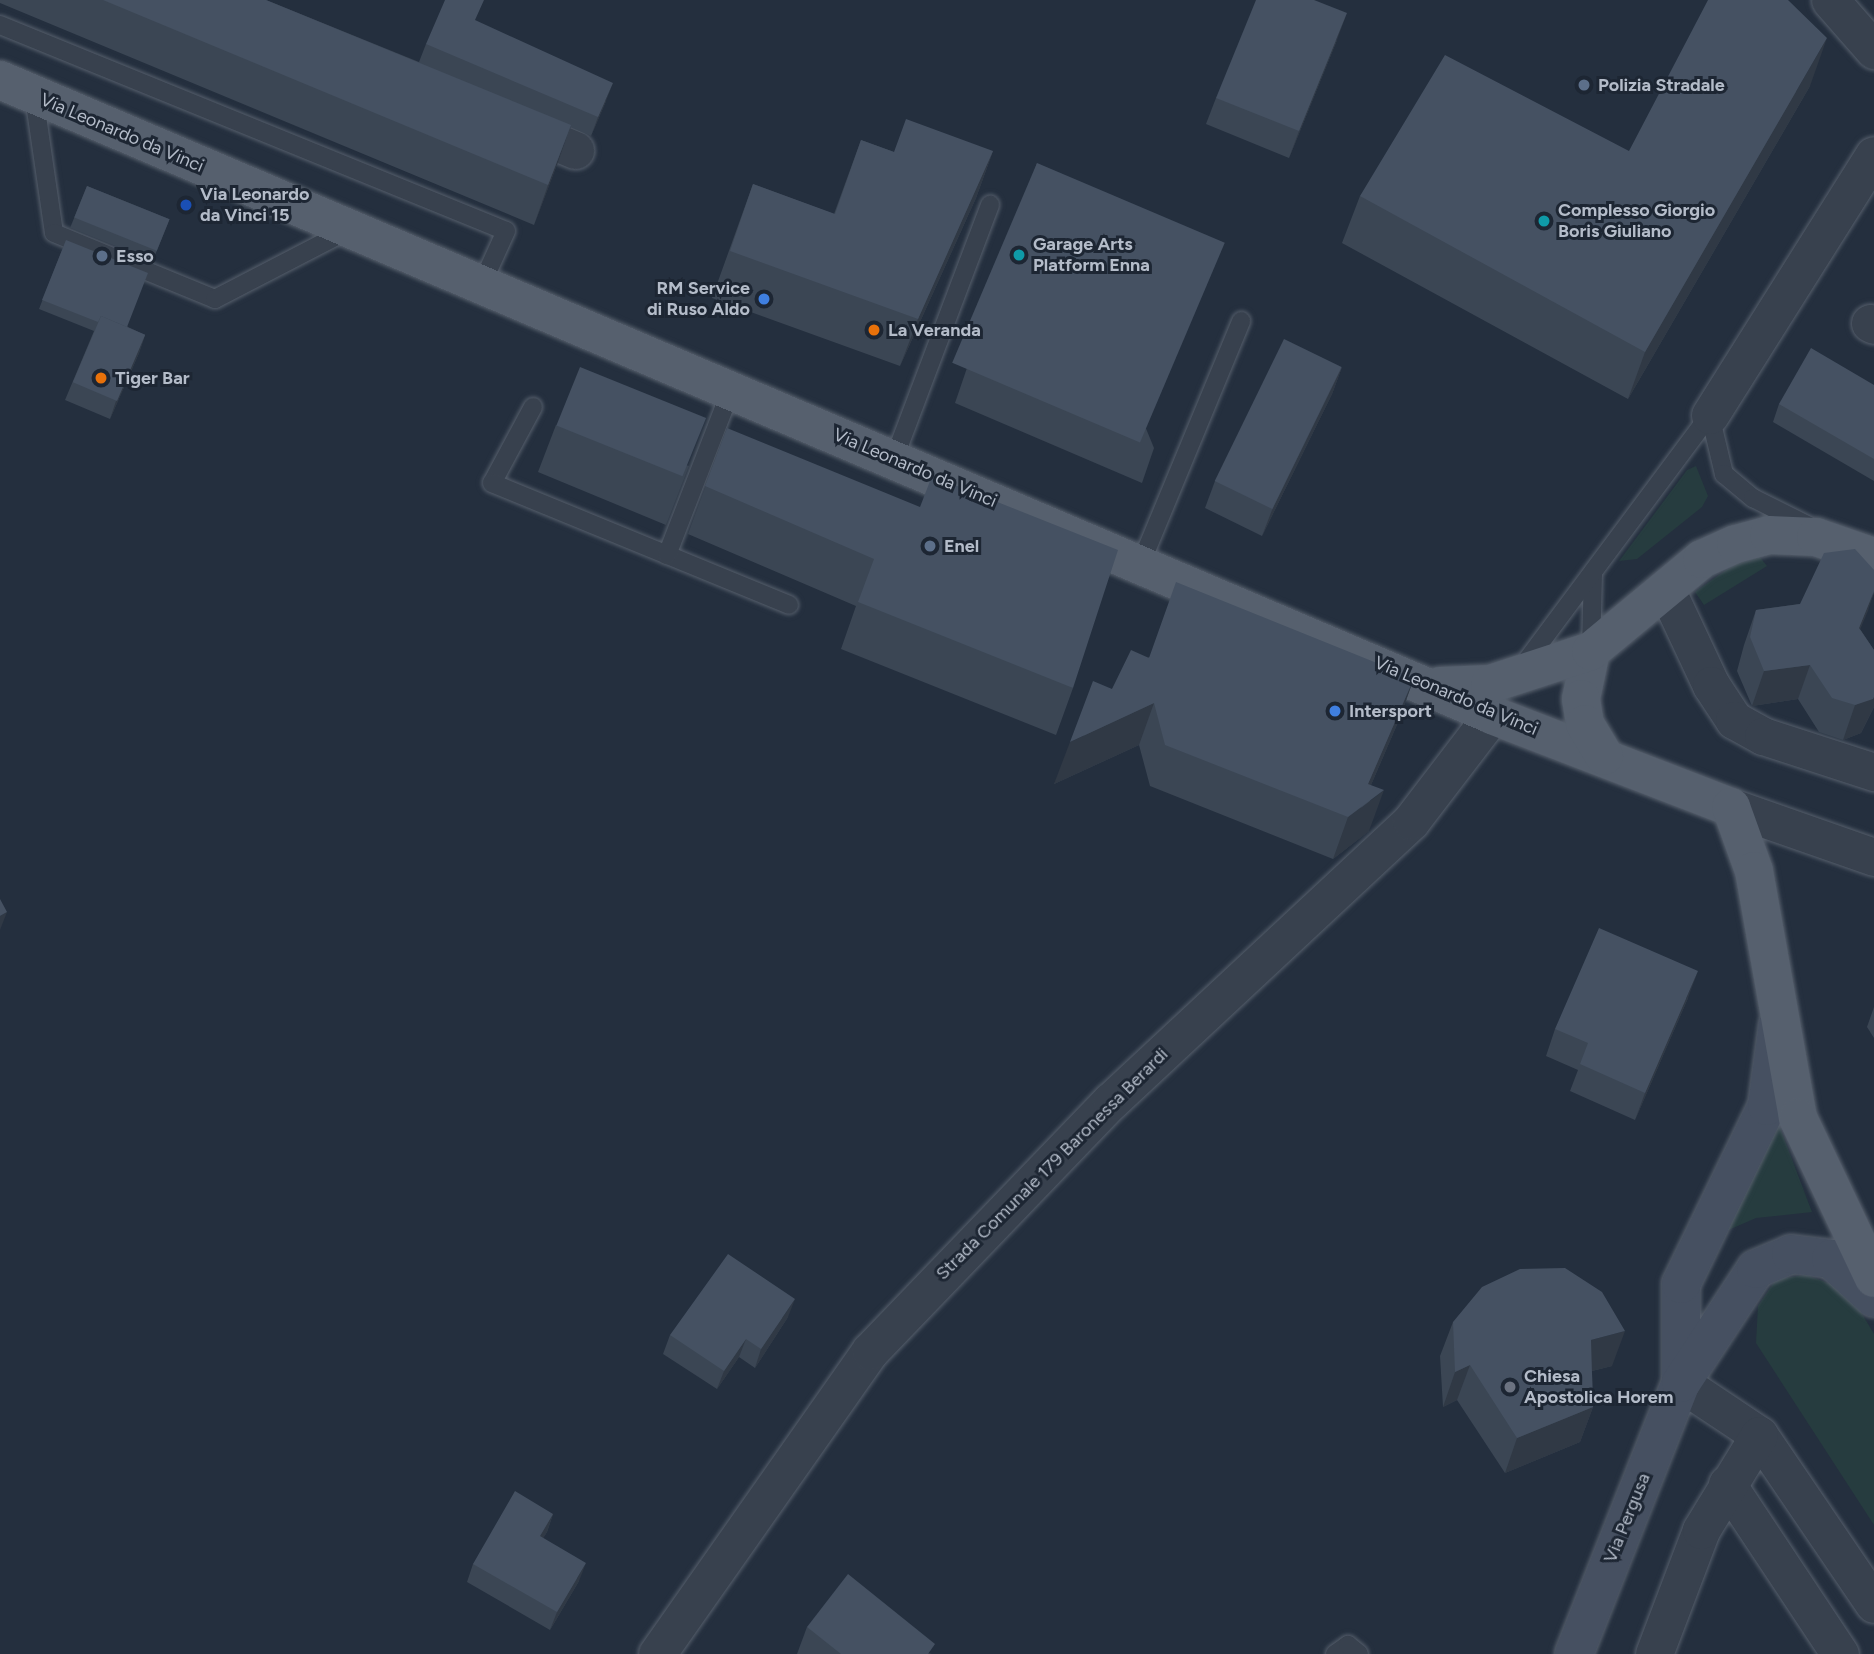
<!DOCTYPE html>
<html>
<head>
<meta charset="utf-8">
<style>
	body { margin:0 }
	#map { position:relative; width:1874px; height:1654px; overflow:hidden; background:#242f3e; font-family:Figtree,sans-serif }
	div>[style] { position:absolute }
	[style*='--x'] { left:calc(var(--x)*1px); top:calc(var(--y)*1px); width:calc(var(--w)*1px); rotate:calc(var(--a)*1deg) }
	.green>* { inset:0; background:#263c3f }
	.roads { filter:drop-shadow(0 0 2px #565f6c) drop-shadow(0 0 2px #565f6c) }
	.lane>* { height:18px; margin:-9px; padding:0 9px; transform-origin:9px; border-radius:9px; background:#38414e }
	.street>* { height:37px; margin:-18.5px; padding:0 18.5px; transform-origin:18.5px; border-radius:18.5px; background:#38414e }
	.secondary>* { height:38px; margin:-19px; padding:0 19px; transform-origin:19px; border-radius:19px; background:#465061 }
	.primary>* { height:38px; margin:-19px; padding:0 19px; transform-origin:19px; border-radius:19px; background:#56606e }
	.wall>* { inset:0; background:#3b4654; transform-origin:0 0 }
	.shaded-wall>* { inset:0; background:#303945 }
	.building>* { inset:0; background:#455162; transform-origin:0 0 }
	.dots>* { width:19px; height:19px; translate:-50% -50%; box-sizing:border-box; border:4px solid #1d2633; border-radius:50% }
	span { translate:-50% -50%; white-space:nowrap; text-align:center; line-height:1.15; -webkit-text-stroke:6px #1d2633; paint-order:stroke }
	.poi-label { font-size:18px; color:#b4bcc9; font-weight:700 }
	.left { translate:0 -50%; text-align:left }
	.right { translate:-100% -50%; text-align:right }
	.street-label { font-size:18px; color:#b4bcc9 }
</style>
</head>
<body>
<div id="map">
	<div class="green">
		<div style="clip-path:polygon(1696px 466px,1708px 496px,1702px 507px,1637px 559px,1619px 561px,1687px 470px)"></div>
		<div style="clip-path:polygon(1754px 550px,1767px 566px,1704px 605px,1695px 592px)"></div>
		<div style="clip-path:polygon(1779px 1125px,1812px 1212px,1756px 1218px,1726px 1231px)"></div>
		<div style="clip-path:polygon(1806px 1275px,1831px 1284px,1861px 1312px,1874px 1334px,1874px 1525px,1756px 1343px,1758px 1306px,1776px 1279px)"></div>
	</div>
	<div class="roads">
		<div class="lane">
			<div style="--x:0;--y:25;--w:546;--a:22.15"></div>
			<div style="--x:506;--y:231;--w:60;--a:114.4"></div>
			<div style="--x:34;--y:96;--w:138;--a:81.7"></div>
			<div style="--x:54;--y:233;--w:174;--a:22.3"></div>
			<div style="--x:215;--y:299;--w:150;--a:-27.4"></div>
			<div style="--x:533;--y:407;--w:86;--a:118.3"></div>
			<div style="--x:492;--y:483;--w:321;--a:22.3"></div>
			<div style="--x:1710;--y:415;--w:61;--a:76.7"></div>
			<div style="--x:1724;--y:474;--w:38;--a:40"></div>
			<div style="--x:1753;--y:498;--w:65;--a:26.6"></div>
			<div style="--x:894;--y:459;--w:272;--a:-69.3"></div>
			<div style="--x:667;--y:555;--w:177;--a:-68.8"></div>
			<div style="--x:1141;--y:563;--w:262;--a:-67.5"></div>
			<div style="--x:1591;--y:649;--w:77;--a:-88.5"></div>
			<div style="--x:1522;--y:667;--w:314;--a:-53.3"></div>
			<div style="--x:1335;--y:1654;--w:16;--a:-35"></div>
			<div style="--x:1348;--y:1645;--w:14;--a:39"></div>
		</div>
		<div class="street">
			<div style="--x:1830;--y:0;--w:67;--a:48.7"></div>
			<div style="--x:517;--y:126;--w:63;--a:22.5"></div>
			<div style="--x:1870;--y:323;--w:4;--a:27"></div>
			<div style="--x:1710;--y:415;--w:307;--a:-57.8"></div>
			<div style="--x:1666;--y:589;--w:106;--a:64.9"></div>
			<div style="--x:1711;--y:685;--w:42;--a:56.7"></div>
			<div style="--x:1734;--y:720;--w:33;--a:29"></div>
			<div style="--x:1763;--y:736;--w:117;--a:18"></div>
			<div style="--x:1731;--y:807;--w:151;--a:19.3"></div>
			<div style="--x:1681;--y:1383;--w:94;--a:33.7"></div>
			<div style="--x:1759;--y:1435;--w:204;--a:55.8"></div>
			<div style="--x:1727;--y:1484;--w:204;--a:56.4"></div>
			<div style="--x:657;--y:1654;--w:370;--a:-54.9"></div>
			<div style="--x:870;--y:1351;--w:347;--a:-46.1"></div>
			<div style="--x:1111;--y:1101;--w:410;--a:-43"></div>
			<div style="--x:1411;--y:821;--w:133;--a:-52.6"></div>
			<div style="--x:1654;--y:1654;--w:133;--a:-69.2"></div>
			<div style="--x:1701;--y:1530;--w:111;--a:-58.6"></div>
		</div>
		<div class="secondary">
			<div style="--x:1681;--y:1383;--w:99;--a:-90"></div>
			<div style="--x:1681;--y:1284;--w:198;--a:-64.2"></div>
			<div style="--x:1767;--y:1106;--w:82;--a:-82.3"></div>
			<div style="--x:1574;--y:1654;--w:291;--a:-68.5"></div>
			<div style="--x:1681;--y:1383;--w:136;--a:-56.7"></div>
			<div style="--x:1756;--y:1269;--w:38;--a:-23"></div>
			<div style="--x:1791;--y:1254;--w:40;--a:7.1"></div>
			<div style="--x:1831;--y:1259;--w:58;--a:42.2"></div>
		</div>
		<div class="primary">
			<div style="--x:0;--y:80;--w:1622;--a:23.05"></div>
			<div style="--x:1492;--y:715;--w:256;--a:21.1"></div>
			<div style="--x:1731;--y:807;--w:68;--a:70.2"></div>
			<div style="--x:1754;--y:871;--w:251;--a:79.9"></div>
			<div style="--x:1798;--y:1118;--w:177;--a:64.6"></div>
			<div style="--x:1591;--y:651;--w:49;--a:101.8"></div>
			<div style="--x:1581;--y:699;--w:25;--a:81"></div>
			<div style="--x:1585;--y:724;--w:37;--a:59"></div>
			<div style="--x:1440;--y:686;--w:50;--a:-2.3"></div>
			<div style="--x:1490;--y:684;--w:106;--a:-18.1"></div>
			<div style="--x:1591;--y:651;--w:144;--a:-39.7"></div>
			<div style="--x:1702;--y:559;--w:37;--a:-24"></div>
			<div style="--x:1736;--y:544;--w:34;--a:-15"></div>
			<div style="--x:1769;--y:535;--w:47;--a:2.4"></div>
			<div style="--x:1816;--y:537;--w:61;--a:19"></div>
		</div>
	</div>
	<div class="wall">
		<div style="clip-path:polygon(0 0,266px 0,419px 62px,426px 44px,476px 21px,606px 101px,591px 136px,571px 127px,534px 225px,0 3px)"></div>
		<div style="clip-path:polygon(1337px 40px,1289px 158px,1206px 124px,1216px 98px)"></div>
		<div style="clip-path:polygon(1810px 86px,1628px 399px,1342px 243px,1360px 196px,1629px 151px)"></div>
		<div style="clip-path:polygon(861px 140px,894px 152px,993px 151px,976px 198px,900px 366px,712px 298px,753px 184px,834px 214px)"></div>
		<div style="clip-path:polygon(1037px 163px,1154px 448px,1142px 483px,955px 403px)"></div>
		<div style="left:87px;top:186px;width:89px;height:45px;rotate:22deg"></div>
		<div style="clip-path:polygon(66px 240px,128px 327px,145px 335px,139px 353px,110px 419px,65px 400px,94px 331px,39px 309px)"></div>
		<div style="clip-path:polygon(1342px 367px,1332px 394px,1262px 536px,1205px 508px,1215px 481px)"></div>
		<div style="clip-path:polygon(1874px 385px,1874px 481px,1773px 422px,1779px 404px)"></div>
		<div style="clip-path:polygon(556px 425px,689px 466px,666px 525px,538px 472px)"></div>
		<div style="clip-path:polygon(727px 428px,1073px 688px,1056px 735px,841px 649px,856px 606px,688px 534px)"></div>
		<div style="clip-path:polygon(1874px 570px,1874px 593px,1860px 629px,1874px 650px,1874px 707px,1861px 733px,1843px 740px,1819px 732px,1798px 699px,1752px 706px,1737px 671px,1744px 645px,1756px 610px,1800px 604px)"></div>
		<div style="clip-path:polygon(1149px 657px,1414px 678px,1399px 720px,1371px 785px,1369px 831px,1333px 859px,1150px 786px,1139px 745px,1054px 784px,1112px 689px)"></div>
		<div style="clip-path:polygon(1688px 998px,1635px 1120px,1570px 1091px,1578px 1070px,1546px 1056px,1555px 1029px)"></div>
		<div style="clip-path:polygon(1874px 1007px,1874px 1038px,1867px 1027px)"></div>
		<div style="clip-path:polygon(788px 1317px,755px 1368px,739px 1357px,717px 1389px,663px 1354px,670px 1335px)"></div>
		<div style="clip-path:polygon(1453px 1322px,1612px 1366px,1592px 1371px,1593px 1407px,1580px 1442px,1505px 1473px,1457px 1400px,1443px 1407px,1440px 1356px)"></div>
		<div style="clip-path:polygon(553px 1514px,547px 1532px,543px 1538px,579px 1581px,550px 1630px,467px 1582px,473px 1564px)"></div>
		<div style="clip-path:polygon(807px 1627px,932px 1654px,797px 1654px)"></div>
	</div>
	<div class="shaded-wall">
		<div style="clip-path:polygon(1347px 13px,1337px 40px,1289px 158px,1299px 131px)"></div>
		<div style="clip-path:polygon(1827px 38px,1810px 86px,1628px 399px,1645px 352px)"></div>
		<div style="clip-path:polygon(613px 83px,606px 101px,591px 136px,598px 117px)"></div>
		<div style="clip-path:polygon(571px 125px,557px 165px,534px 225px,548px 185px)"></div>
		<div style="clip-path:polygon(993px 151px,976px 198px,900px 366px,918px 319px)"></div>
		<div style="clip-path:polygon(145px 335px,139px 353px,110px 419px,116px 401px)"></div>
		<div style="clip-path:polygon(1342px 367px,1332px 394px,1262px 536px,1272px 510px)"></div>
		<div style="clip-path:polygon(1874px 591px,1868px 611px,1846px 662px,1859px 628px)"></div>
		<div style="clip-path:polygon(1810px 665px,1798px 699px,1752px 706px,1764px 671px)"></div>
		<div style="clip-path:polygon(1414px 678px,1399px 720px,1361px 808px,1384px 790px,1369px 831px,1333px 859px,1348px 817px,1368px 784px)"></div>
		<div style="clip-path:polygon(1874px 697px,1874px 707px,1861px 733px,1843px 740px,1855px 705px)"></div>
		<div style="clip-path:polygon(1154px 703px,1139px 745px,1054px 784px,1070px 742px)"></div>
		<div style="clip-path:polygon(7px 912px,0 930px,0 916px)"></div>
		<div style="clip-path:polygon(1698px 971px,1688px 998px,1635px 1120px,1645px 1093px)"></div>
		<div style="clip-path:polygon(795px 1299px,788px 1317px,755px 1368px,761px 1349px)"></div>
		<div style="clip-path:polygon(1625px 1331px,1612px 1366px,1579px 1374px,1591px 1340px)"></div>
		<div style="clip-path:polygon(746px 1339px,739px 1357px,717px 1389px,724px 1371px)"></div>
		<div style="clip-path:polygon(1470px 1365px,1457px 1400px,1443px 1407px,1455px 1372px)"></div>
		<div style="clip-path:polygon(1593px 1407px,1580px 1442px,1505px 1473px,1517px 1438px)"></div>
		<div style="clip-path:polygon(553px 1514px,547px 1532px,533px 1555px,540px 1536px)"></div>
		<div style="clip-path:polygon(586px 1563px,579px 1581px,550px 1630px,557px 1612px)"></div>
	</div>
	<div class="building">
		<div style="clip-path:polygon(103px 0,266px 0,571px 125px,548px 185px)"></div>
		<div style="clip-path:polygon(445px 0,484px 0,475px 20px,613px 83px,598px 117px,426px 44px)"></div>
		<div style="clip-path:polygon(1256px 0,1314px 0,1347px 13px,1299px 131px,1216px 98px)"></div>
		<div style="clip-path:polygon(1708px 0,1788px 0,1827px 38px,1645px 352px,1360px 196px,1445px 55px,1629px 151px)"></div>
		<div style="clip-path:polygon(906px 119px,993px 151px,918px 319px,730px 251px,753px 184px,835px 214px,861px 140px,894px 152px)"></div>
		<div style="left:1037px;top:163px;width:204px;height:217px;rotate:23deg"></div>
		<div style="left:87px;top:186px;width:89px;height:34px;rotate:22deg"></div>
		<div style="clip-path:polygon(66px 240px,148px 273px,127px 327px,101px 316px,98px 322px,42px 300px)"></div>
		<div style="left:101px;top:316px;width:48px;height:72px;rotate:23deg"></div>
		<div style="left:1284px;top:339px;width:64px;height:158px;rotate:26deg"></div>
		<div style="clip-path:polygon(1811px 348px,1874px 385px,1874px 459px,1779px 404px)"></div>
		<div style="left:580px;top:367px;width:136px;height:63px;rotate:22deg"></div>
		<div style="clip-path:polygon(727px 428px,920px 507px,932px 476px,1118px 550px,1073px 688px,858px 602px,874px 559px,705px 486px)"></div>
		<div style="clip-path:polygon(1855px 549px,1874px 570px,1874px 591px,1859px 628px,1874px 650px,1874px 697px,1873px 699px,1855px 705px,1832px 698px,1810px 665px,1764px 671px,1750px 637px,1756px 610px,1800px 604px,1824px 553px)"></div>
		<div style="clip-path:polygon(1176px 582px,1414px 678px,1368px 784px,1384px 790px,1348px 817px,1165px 745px,1154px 703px,1070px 742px,1093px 681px,1112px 689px,1131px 650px,1149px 658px)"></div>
		<div style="clip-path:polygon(0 899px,7px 912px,0 916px)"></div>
		<div style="clip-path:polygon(1599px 928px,1698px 971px,1645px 1093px,1580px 1064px,1588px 1043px,1555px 1029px)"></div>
		<div style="clip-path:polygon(728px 1254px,795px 1299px,761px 1349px,746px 1339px,724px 1371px,670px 1335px)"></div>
		<div style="clip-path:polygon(1565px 1268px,1602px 1292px,1625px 1331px,1591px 1340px,1593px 1407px,1517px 1438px,1470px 1365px,1455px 1372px,1453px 1322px,1482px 1287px,1520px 1269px)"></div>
		<div style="clip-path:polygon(515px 1491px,553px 1514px,540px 1536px,586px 1563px,557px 1612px,473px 1564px)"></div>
		<div style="clip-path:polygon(848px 1574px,935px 1644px,928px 1654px,841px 1654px,807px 1627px)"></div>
	</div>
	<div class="dots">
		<div style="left:1584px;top:85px;background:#5c6f8a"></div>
		<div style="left:186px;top:205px;background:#1a4fb4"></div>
		<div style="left:1544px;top:221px;background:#0f9aa8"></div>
		<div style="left:1019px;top:255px;background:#0f9aa8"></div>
		<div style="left:102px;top:256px;background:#5c6f8a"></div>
		<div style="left:764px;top:299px;background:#3f7fe0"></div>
		<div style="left:874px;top:330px;background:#e8710a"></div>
		<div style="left:101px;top:378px;background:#e8710a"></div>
		<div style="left:930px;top:546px;background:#5c6f8a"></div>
		<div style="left:1335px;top:711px;background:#3f7fe0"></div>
		<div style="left:1510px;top:1387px;background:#6b7280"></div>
	</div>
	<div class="poi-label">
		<span class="left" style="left:1598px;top:85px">Polizia Stradale</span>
		<span class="left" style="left:200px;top:205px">Via Leonardo<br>da Vinci 15</span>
		<span class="left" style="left:1558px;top:221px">Complesso Giorgio<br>Boris Giuliano</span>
		<span class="left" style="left:1033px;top:255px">Garage Arts<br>Platform Enna</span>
		<span class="left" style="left:116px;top:256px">Esso</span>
		<span class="right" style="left:750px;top:299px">RM Service<br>di Ruso Aldo</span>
		<span class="left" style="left:888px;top:330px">La Veranda</span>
		<span class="left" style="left:115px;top:378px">Tiger Bar</span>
		<span class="left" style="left:944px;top:546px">Enel</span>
		<span class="left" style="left:1349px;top:711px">Intersport</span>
		<span class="left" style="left:1524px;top:1387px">Chiesa<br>Apostolica Horem</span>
	</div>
	<div class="street-label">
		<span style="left:122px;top:133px;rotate:23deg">Via Leonardo da Vinci</span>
		<span style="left:915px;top:468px;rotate:23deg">Via Leonardo da Vinci</span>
		<span style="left:1456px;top:696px;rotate:23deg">Via Leonardo da Vinci</span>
		<span style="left:1052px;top:1164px;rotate:-45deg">Strada Comunale 179 Baronessa Berardi</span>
		<span style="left:1627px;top:1518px;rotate:-68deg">Via Pergusa</span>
	</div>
</div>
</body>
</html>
